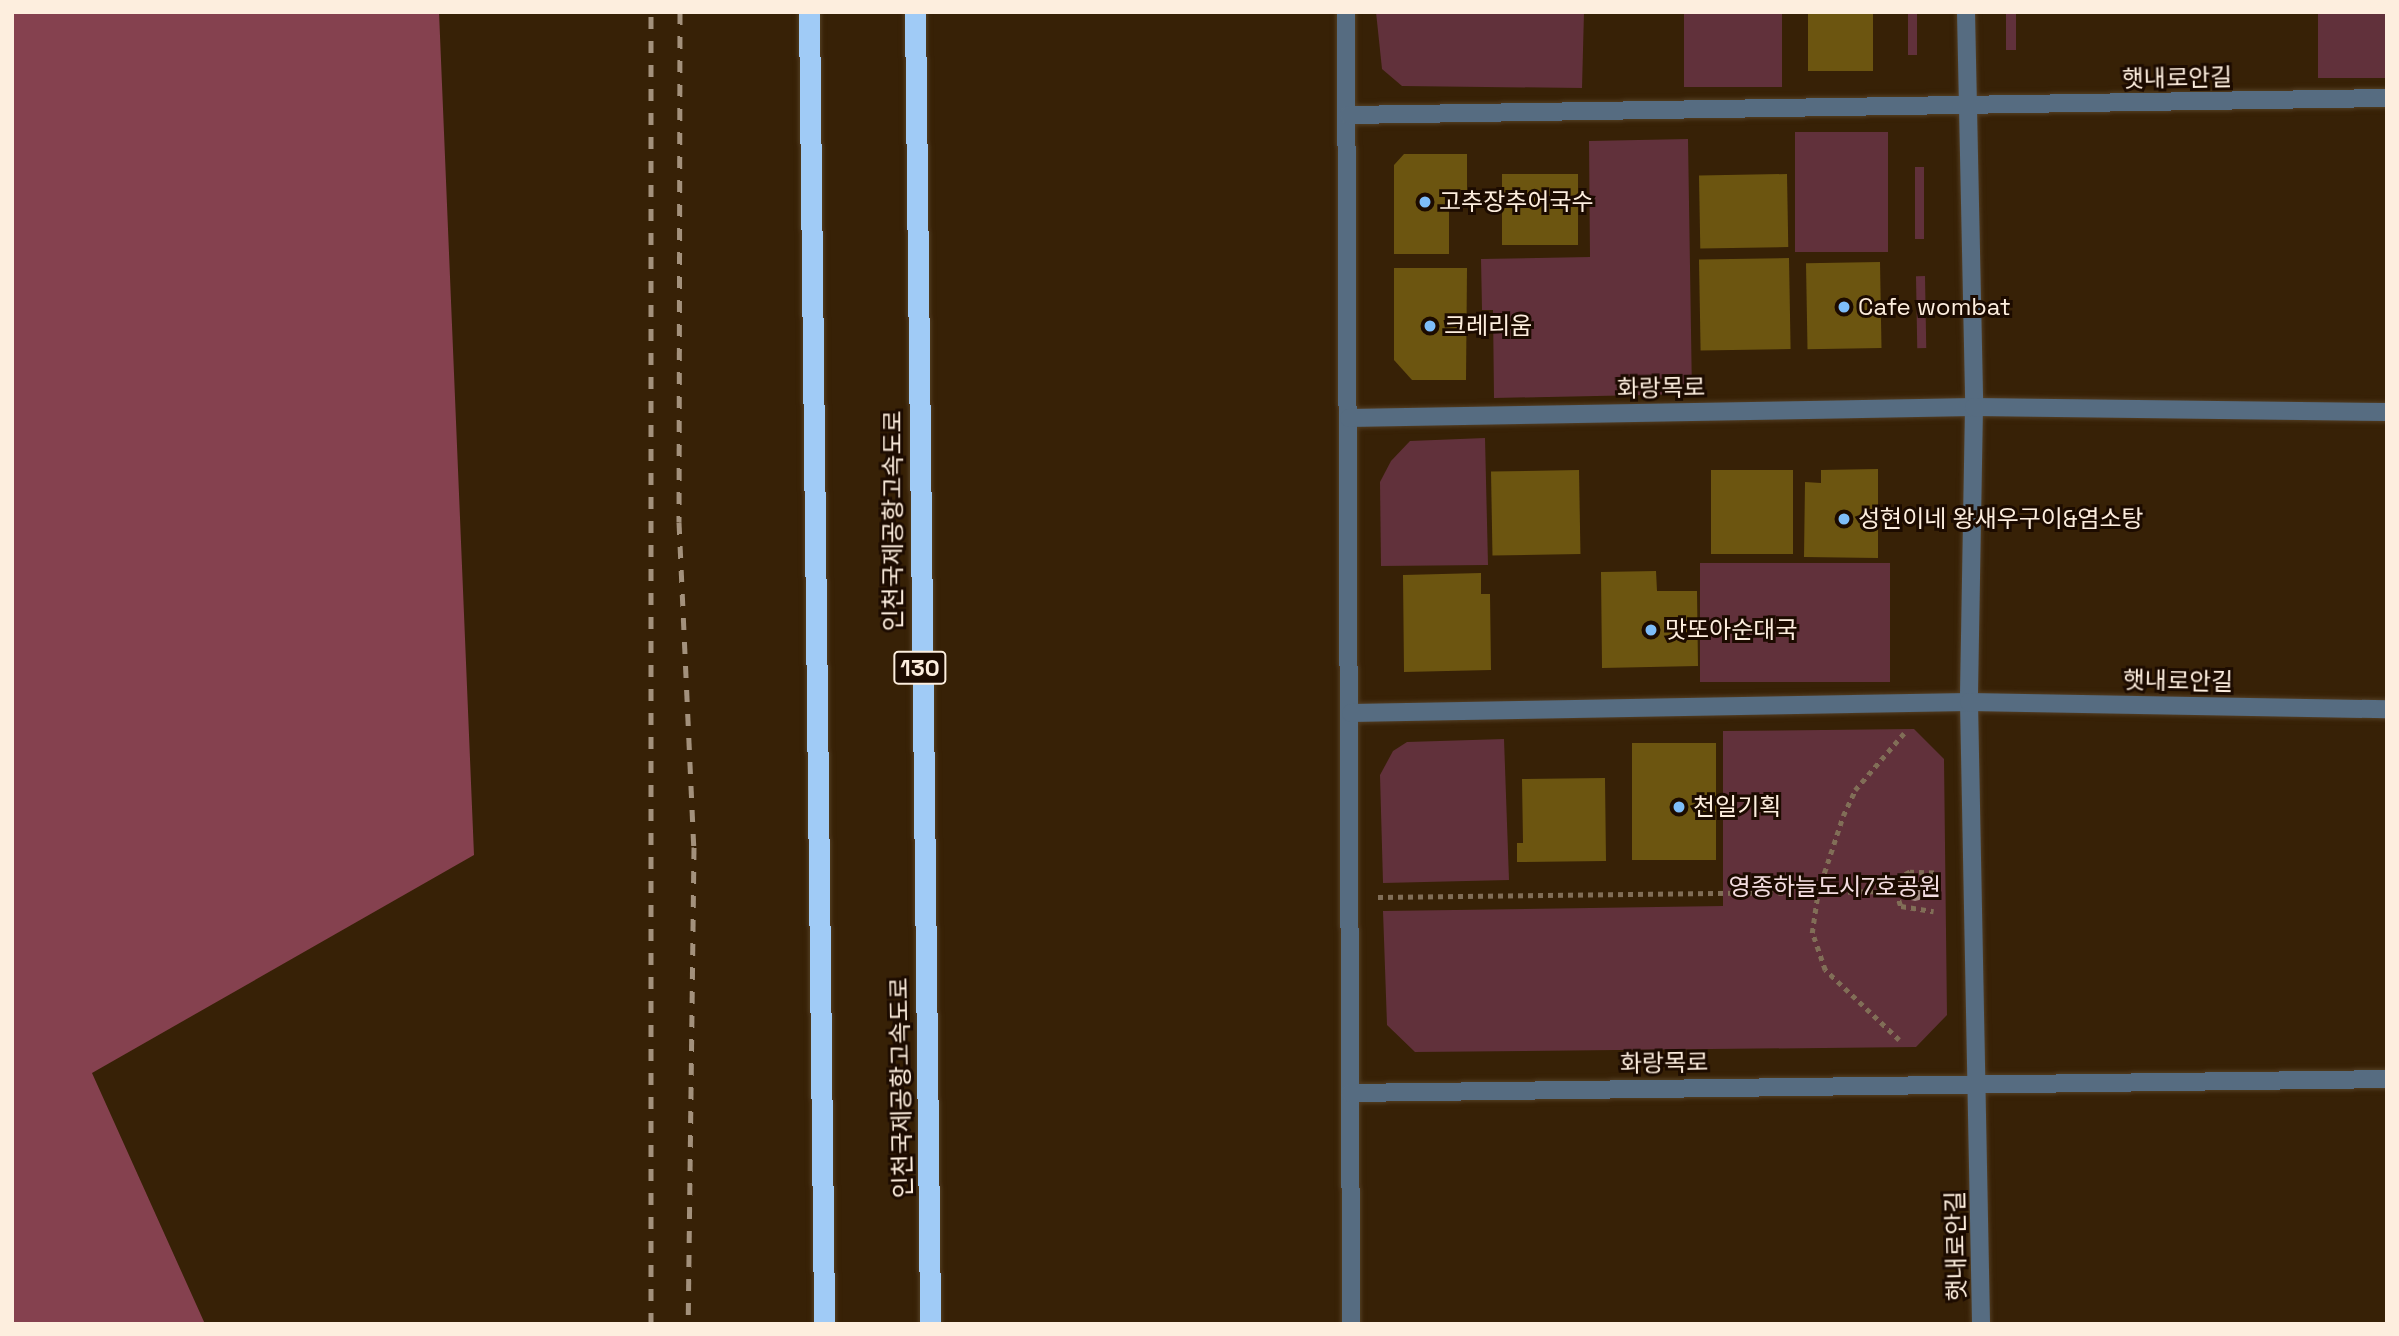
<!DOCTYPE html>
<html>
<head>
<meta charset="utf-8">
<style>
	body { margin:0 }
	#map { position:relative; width:2399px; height:1336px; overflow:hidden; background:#372106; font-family:"Space Grotesk","Noto Sans KR",sans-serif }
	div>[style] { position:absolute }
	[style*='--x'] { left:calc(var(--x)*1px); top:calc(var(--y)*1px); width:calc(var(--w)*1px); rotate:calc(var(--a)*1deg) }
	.green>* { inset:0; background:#61313b; transform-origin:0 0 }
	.forest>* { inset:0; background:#85414f }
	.building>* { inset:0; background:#6c5510; transform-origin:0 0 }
	.path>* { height:4.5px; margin-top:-2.25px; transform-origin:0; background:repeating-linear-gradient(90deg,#816e57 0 5px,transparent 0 10px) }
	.roads { filter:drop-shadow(0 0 2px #533e24) drop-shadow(0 0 2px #533e24) }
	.minor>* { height:18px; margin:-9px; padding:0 9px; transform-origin:9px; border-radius:9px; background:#566c81 }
	.motorway>* { height:21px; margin:-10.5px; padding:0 10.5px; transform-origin:10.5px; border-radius:10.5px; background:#a0cbf6 }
	.rail>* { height:5px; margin-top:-2.5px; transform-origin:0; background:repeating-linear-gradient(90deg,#a3917c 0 12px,transparent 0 24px) }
	.trees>* { width:20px; height:20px; margin:-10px; border-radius:50%; background:#9e887e }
	.dots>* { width:19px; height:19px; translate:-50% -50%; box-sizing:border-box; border:4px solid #1c0b00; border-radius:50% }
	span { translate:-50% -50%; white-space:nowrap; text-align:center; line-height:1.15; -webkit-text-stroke:6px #1c0b00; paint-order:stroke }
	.shield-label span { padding:2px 5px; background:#1c0b00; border:2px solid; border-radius:5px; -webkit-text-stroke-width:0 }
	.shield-label { font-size:23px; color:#fdeede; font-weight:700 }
	.street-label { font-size:24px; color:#fdeede }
	.poi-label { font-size:24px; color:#fdeede }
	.left { translate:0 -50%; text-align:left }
	.park-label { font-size:24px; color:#f3dde0 }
	.frame { position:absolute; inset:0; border:14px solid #fdeede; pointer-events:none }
</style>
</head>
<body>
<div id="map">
	<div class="green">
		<div style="clip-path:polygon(1376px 12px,1584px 12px,1582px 88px,1402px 86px,1382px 69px)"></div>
		<div style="left:1684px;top:12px;width:98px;height:75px"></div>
		<div style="left:1908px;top:12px;width:9px;height:43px"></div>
		<div style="left:2006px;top:12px;width:10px;height:38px"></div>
		<div style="left:2318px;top:12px;width:69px;height:66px"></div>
		<div style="left:1888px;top:132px;width:120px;height:93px;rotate:90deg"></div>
		<div style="clip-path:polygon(1688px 139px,1692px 394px,1494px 398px,1493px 310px,1482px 310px,1481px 259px,1590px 257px,1589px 141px)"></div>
		<div style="left:1915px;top:167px;width:9px;height:72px"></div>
		<div style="left:1925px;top:276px;width:72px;height:9px;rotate:89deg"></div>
		<div style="clip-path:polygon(1485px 438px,1488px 565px,1381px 566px,1380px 482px,1391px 461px,1410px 441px)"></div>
		<div style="left:1890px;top:563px;width:119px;height:190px;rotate:90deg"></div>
		<div style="clip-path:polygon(1914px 729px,1944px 759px,1947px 1015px,1916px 1047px,1415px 1052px,1387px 1025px,1383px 911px,1723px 906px,1723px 731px)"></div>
		<div style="clip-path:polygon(1504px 739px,1509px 880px,1383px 883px,1380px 775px,1393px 751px,1407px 742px)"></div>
	</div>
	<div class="forest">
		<div style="clip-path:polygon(12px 12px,439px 12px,474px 855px,92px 1073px,205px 1324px,12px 1324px)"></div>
	</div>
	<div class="building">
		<div style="left:1808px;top:12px;width:65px;height:59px"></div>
		<div style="clip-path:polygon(1404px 154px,1467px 154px,1467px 190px,1449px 190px,1449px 254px,1394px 254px,1394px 165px)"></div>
		<div style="left:1578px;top:174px;width:71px;height:76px;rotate:90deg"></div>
		<div style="left:1787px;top:174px;width:73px;height:88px;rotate:89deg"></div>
		<div style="left:1789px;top:258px;width:91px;height:90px;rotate:89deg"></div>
		<div style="left:1880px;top:262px;width:86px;height:74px;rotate:89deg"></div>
		<div style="clip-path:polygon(1394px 268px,1467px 268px,1466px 380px,1412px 380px,1394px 360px)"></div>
		<div style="clip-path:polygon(1878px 469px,1878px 558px,1804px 557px,1805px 482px,1821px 483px,1821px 470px)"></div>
		<div style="left:1579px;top:470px;width:84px;height:88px;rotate:89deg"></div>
		<div style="left:1711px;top:470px;width:82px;height:84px"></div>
		<div style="clip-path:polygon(1656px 571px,1657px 591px,1697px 591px,1698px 666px,1602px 668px,1601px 572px)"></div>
		<div style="clip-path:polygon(1481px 573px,1481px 594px,1490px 594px,1491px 670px,1404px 672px,1403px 575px)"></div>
		<div style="left:1716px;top:743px;width:117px;height:84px;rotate:90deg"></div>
		<div style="clip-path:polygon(1605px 778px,1606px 861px,1517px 862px,1517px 843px,1523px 843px,1522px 779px)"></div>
	</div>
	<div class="path">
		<div style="--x:1934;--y:873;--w:24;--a:-178"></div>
		<div style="--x:1910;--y:872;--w:10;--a:151"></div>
		<div style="--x:1901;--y:877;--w:15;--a:110"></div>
		<div style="--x:1896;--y:891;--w:16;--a:72"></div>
		<div style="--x:1901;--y:906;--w:33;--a:9"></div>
		<div style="--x:1378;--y:897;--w:518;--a:-0.66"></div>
		<div style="--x:1899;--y:1040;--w:102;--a:-136.6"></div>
		<div style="--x:1825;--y:970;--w:39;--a:-109"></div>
		<div style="--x:1812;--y:933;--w:41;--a:-81.7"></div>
		<div style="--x:1818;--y:892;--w:80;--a:-71.8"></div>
		<div style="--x:1843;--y:816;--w:29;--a:-65"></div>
		<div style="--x:1855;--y:790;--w:75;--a:-49.3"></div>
	</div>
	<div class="roads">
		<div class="minor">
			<div style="--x:1346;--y:12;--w:1312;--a:89.78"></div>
			<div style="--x:1966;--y:12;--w:395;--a:88.8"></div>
			<div style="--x:1974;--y:407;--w:295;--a:91"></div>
			<div style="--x:1969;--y:702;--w:622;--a:88.89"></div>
			<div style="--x:1349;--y:115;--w:1038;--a:-0.94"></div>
			<div style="--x:1349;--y:418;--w:625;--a:-1.01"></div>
			<div style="--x:1974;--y:407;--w:413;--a:0.7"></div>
			<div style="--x:1351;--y:713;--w:618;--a:-1.02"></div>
			<div style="--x:1969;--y:702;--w:418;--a:1"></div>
			<div style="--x:1350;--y:1093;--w:1037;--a:-0.77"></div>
		</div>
		<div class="motorway">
			<div style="--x:809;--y:12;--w:1312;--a:89.34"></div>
			<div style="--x:915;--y:12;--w:1312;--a:89.34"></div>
		</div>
	</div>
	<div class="rail">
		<div style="--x:680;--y:12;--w:510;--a:90.11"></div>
		<div style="--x:679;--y:522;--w:325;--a:87.4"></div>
		<div style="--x:694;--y:847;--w:477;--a:90.7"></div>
		<div style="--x:651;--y:1324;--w:1312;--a:-90"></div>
	</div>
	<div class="trees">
		<div style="left:1915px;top:891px"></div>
	</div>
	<div class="dots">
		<div style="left:1425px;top:202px;background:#7ebdf9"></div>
		<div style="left:1844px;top:307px;background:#7ebdf9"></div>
		<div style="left:1430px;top:326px;background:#7ebdf9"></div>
		<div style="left:1844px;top:519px;background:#7ebdf9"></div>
		<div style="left:1651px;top:630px;background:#7ebdf9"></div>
		<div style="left:1679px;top:807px;background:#7ebdf9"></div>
	</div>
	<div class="shield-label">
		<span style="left:920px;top:668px">130</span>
	</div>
	<div class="street-label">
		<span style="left:2177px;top:78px;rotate:-1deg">햇내로안길</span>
		<span style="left:1661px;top:388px;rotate:-1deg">화랑목로</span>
		<span style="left:893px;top:521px;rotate:-90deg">인천국제공항고속도로</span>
		<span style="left:2178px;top:681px;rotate:1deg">햇내로안길</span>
		<span style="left:1664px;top:1063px;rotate:-1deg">화랑목로</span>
		<span style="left:901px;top:1088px;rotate:-91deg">인천국제공항고속도로</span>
		<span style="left:1956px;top:1246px;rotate:-91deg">햇내로안길</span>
	</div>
	<div class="poi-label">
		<span class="left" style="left:1439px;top:202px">고추장추어국수</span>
		<span class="left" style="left:1858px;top:307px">Cafe wombat</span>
		<span class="left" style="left:1444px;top:326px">크레리움</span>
		<span class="left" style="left:1858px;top:519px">성현이네 왕새우구이&amp;염소탕</span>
		<span class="left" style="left:1665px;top:630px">맛또아순대국</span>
		<span class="left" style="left:1693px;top:807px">천일기획</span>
	</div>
	<div class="park-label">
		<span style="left:1835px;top:887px">영종하늘도시7호공원</span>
	</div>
	<div class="frame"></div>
</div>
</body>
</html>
